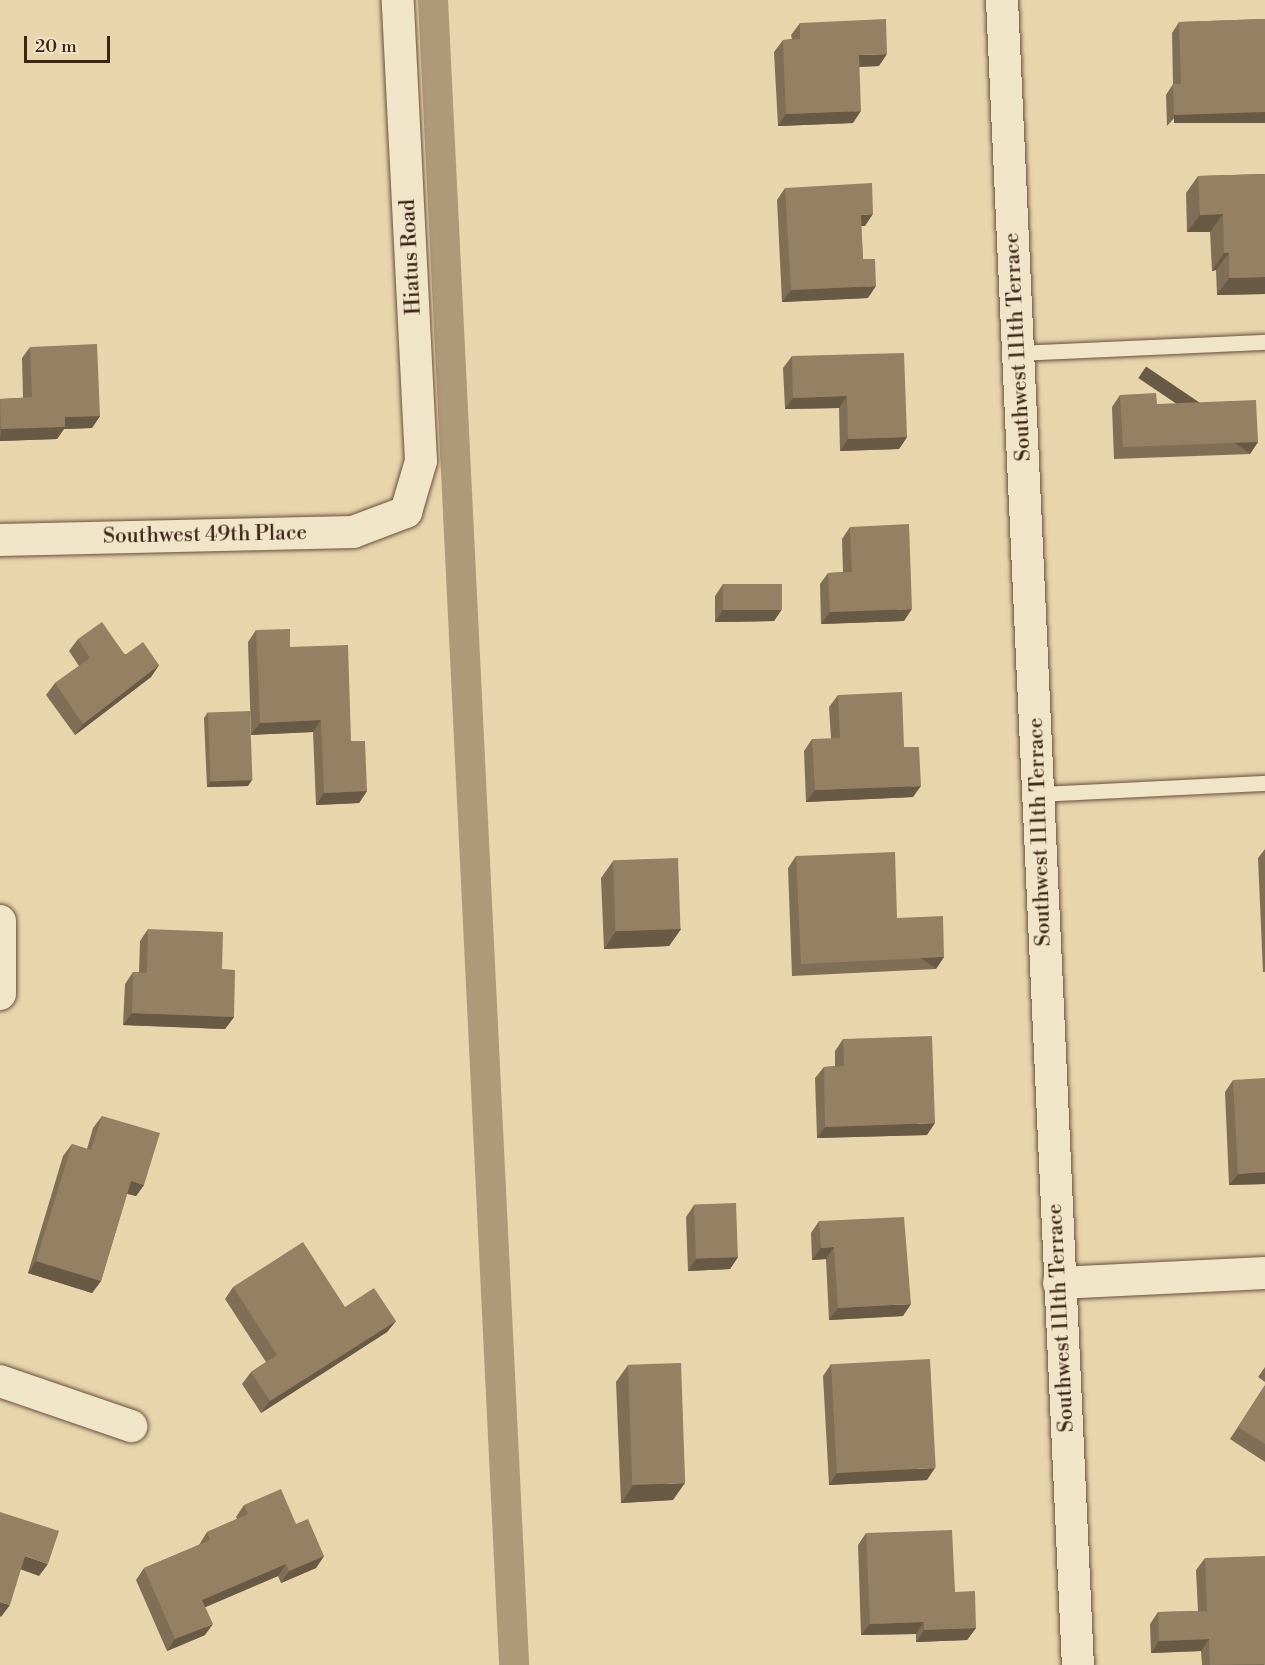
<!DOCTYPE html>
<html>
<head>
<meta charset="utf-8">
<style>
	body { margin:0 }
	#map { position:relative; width:1265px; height:1665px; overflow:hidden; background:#e8d5ac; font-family:"Libre Bodoni",serif }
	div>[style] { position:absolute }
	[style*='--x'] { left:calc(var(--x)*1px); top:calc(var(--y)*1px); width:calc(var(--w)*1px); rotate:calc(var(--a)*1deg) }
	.canal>* { height:30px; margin:-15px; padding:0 15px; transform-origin:15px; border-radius:15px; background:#ae9979 }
	.roads { filter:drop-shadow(0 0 2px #68503c) drop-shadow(0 0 2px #68503c) }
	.lane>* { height:15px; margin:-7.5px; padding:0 7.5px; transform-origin:7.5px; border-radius:7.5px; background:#f0e4c9 }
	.street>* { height:32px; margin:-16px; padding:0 16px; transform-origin:16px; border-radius:16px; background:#f0e4c9 }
	.wall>* { inset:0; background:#816e56 }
	.shaded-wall>* { inset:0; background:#695a46; transform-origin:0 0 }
	.building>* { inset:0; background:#968064; transform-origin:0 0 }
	span { translate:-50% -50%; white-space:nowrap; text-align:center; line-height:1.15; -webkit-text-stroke:4.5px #f0e4c9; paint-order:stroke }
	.street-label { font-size:21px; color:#3d2417 }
	.scale { position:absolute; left:24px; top:36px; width:86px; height:27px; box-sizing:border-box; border:3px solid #3d2417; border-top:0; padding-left:8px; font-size:18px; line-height:21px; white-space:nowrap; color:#3d2417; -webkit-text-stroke:4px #f0e4c9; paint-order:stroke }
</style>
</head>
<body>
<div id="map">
	<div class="canal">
		<div style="--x:433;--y:0;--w:1667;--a:87.21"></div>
	</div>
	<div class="roads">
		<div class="lane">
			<div style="--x:1019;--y:353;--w:246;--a:-2.6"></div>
			<div style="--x:1039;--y:794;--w:226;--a:-2.8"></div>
		</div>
		<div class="street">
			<div style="--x:1002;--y:0;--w:1667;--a:87.39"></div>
			<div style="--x:0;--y:540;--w:353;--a:-1.3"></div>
			<div style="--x:353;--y:532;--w:57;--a:-20.7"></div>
			<div style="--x:406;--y:512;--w:53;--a:-73.6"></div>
			<div style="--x:421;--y:461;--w:462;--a:-92.9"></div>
			<div style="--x:0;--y:921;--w:73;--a:90"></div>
			<div style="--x:1059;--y:1283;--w:206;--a:-2.8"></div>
			<div style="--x:0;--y:1381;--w:139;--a:19"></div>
		</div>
	</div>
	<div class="wall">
		<div style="clip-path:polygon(1265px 19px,1167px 126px,1166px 95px,1173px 84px,1172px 33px,1179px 22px)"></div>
		<div style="clip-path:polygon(800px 23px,879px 66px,859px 67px,853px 123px,778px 126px,774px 52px,783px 40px,792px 39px,791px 35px)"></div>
		<div style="clip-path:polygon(1265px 174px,1265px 294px,1217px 295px,1216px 270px,1212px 271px,1210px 232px,1187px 232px,1186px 193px,1198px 176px)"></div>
		<div style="clip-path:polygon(785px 188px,865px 226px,861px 226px,863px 259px,868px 298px,782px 302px,777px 200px)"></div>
		<div style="clip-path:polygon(30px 347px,100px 416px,92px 428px,64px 429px,57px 439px,0 441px,0 399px,23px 398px,22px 358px)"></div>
		<div style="clip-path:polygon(792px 356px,907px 437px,899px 449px,840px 451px,839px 408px,785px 409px,783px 368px)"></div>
		<div style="clip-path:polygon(1120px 395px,1157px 404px,1258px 442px,1250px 454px,1114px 459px,1112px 407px)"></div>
		<div style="clip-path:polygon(850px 527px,904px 621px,821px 624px,820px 584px,828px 573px,843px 572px,842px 539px)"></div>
		<div style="clip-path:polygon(723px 584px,782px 609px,774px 621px,715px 622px,715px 596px)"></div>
		<div style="clip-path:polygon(256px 630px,290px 647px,367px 791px,359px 803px,316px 805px,313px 732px,251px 735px,248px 642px)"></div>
		<div style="clip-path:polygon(78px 639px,159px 665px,151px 677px,75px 735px,46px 695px,55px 683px,79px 666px,69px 651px)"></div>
		<div style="clip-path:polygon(838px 695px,904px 747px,913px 797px,806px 802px,804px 751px,812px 739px,831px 739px,829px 707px)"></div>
		<div style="clip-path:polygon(208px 712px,248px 786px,207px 787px,204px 718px)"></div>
		<div style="clip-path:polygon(1265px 849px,1265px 972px,1263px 972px,1258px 858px)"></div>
		<div style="clip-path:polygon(796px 856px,897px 918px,944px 957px,936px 969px,792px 976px,788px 868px)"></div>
		<div style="clip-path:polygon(613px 861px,681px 929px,669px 946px,604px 949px,601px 878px)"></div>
		<div style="clip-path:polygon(148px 929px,222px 969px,234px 1017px,225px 1029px,123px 1025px,125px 984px,133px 972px,139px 972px,140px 941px)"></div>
		<div style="clip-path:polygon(843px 1039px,927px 1135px,817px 1138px,815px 1078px,824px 1067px,835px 1066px,835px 1051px)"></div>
		<div style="clip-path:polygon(1233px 1080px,1265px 1184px,1229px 1185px,1225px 1092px)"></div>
		<div style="clip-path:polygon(102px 1116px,144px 1185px,136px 1196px,127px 1194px,101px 1281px,92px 1293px,28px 1273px,63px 1156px,72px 1144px,87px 1149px,93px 1128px)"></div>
		<div style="clip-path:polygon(694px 1205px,738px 1257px,730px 1269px,688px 1271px,686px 1217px)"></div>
		<div style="clip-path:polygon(819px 1221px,903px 1316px,829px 1320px,826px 1259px,812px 1260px,811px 1233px)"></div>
		<div style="clip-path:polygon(233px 1287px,396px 1321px,387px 1332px,261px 1413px,242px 1384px,251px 1372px,266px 1362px,225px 1299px)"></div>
		<div style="clip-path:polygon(831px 1364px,927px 1480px,829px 1485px,823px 1376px)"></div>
		<div style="clip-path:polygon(628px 1365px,673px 1500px,621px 1503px,616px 1382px)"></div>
		<div style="clip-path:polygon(1265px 1367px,1265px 1382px,1258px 1377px)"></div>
		<div style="clip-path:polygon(1265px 1385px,1265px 1462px,1230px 1439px)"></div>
		<div style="clip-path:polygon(244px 1505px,296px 1524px,324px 1556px,316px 1568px,281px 1583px,278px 1576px,205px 1607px,205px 1635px,167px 1651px,136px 1580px,144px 1568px,199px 1545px,207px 1532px,237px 1519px,236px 1517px)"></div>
		<div style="clip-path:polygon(866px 1533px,955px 1592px,976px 1628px,967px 1640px,916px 1642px,916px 1634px,861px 1635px,858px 1545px)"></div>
		<div style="clip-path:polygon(1205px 1558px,1265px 1665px,1202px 1665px,1201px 1651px,1151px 1653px,1150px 1624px,1158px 1612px,1198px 1611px,1196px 1570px)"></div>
	</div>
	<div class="shaded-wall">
		<div style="clip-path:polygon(887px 54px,879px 66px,850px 67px,859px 55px)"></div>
		<div style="clip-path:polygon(861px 111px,853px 123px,778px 126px,786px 114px)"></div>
		<div style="left:1265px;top:112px;width:11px;height:91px;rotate:90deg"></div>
		<div style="clip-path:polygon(873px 214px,865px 226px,852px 226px,861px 215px)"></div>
		<div style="clip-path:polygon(1223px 214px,1210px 232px,1187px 232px,1200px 215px)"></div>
		<div style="clip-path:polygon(1224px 253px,1229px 253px,1216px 270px,1212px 271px)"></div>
		<div style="clip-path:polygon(1265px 277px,1265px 294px,1217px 295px,1229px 278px)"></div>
		<div style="clip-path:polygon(876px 286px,868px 298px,782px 302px,791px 290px)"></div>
		<div style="clip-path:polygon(847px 396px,839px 408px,785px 409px,793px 398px)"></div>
		<div style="clip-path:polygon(100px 416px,92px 428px,64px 429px,57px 439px,0 441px,1px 429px,65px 417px)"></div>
		<div style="clip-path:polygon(907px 437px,899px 449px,840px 451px,848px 439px)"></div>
		<div style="left:1258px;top:442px;width:14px;height:135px;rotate:124deg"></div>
		<div style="clip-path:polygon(782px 609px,774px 621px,715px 622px,723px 610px)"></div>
		<div style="clip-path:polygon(912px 609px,904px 621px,821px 624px,830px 612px)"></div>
		<div style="clip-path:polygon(159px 665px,151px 677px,75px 735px,83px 724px)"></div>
		<div style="clip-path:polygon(321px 720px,313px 732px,251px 735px,260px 723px)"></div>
		<div style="clip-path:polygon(252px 780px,248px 786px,207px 787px,211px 781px)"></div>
		<div style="clip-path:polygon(921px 786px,913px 797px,806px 802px,815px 790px)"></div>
		<div style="clip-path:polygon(367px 791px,359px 803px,316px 805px,324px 793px)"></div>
		<div style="clip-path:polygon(681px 929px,669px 946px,604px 949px,616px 931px)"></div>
		<div style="left:944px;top:957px;width:14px;height:143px;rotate:124deg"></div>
		<div style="clip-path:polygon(132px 1013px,234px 1017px,225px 1029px,123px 1025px)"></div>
		<div style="clip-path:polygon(935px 1123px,927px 1135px,817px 1138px,825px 1127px)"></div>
		<div style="clip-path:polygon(1265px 1172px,1265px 1184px,1229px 1185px,1238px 1174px)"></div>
		<div style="clip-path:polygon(131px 1181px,144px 1185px,136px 1196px,123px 1192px)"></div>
		<div style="clip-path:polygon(834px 1247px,826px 1259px,812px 1260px,821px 1248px)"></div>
		<div style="clip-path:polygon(738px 1257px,730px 1269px,688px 1271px,696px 1259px)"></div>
		<div style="clip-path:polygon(36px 1261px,101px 1281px,92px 1293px,28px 1273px)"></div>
		<div style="clip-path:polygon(911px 1304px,903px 1316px,829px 1320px,838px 1308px)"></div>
		<div style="clip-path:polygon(396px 1321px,387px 1332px,261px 1413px,270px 1401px)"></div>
		<div style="clip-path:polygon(935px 1468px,927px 1480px,829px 1485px,837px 1473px)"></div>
		<div style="clip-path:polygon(685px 1483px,673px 1500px,621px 1503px,633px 1485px)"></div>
		<div style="clip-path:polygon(25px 1556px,48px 1564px,39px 1576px,17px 1568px)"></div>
		<div style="clip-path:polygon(324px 1556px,316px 1568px,281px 1583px,289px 1571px)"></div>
		<div style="clip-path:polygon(286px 1564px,278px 1576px,194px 1612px,202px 1600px)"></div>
		<div style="clip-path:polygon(0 1602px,10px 1605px,1px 1617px,0 1616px)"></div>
		<div style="clip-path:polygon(924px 1622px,916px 1634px,861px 1635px,870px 1624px)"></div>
		<div style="clip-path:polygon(213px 1624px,205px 1635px,167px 1651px,175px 1639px)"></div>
		<div style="clip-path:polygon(976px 1628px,967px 1640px,916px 1642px,924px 1630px)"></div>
		<div style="clip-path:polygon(1209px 1639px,1201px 1651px,1151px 1653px,1159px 1641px)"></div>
	</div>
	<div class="building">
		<div style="clip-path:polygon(886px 19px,887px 54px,859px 55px,861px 111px,786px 114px,783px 40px,800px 39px,800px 23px)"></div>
		<div style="clip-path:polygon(1265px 19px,1265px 112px,1174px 115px,1173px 84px,1181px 84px,1179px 22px)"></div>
		<div style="clip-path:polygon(1265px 174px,1265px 277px,1229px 278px,1229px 253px,1224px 253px,1223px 214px,1200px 215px,1198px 176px)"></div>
		<div style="clip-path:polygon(872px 183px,873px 214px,861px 215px,863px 259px,875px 259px,876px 286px,791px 290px,785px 188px)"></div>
		<div style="clip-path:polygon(97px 344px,100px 416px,65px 417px,65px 427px,1px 429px,0 399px,32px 397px,30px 347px)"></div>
		<div style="clip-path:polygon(904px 353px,907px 437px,848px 439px,847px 396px,793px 398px,792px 356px)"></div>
		<div style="clip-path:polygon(1156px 393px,1157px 404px,1256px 400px,1258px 442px,1123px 447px,1120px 395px)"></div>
		<div style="clip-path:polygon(909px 524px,912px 609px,830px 612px,828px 573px,852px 572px,850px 527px)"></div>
		<div style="left:723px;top:584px;width:59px;height:26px"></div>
		<div style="clip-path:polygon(102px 622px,125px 655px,143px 642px,159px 665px,83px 724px,55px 683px,90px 658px,78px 639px)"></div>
		<div style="clip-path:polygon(290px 629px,290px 647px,348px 645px,351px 741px,365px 741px,367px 791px,324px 793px,321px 720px,260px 723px,256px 630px)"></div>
		<div style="clip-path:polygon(902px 692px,904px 747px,919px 747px,921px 786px,815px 790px,812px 739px,840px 738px,838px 695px)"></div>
		<div style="left:250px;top:711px;width:69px;height:42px;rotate:88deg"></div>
		<div style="clip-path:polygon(895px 852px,897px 918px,943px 916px,944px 957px,801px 964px,796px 856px)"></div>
		<div style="left:678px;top:858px;width:71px;height:65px;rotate:88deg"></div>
		<div style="clip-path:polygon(148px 929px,223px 932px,222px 969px,235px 970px,234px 1017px,132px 1013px,133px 972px,147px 973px)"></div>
		<div style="clip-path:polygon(932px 1036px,935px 1123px,825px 1127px,824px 1067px,844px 1066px,843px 1039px)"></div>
		<div style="clip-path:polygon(1265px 1078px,1265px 1172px,1238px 1174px,1233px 1080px)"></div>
		<div style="clip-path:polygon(102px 1116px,160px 1133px,144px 1185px,131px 1181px,101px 1281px,36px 1261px,72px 1144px,91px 1150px)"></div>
		<div style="left:736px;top:1203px;width:54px;height:42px;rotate:88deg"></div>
		<div style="clip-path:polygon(904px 1217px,911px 1304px,838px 1308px,834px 1247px,821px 1248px,819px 1221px)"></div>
		<div style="clip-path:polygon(303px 1242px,345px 1307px,374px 1288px,396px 1321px,270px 1401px,251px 1372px,277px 1355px,233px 1287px)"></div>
		<div style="left:930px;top:1359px;width:109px;height:99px;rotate:87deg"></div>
		<div style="left:681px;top:1363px;width:120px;height:53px;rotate:88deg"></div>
		<div style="clip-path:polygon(1265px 1386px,1265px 1444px,1238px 1427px)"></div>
		<div style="clip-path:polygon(281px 1489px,296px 1524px,308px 1519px,324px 1556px,289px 1571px,286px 1564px,202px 1600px,213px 1624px,175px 1639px,144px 1568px,210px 1540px,207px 1532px,248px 1514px,244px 1505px)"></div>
		<div style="clip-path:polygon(0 1512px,59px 1531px,48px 1564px,25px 1556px,10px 1605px,0 1602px)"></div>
		<div style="clip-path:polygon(952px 1530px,955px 1592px,975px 1591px,976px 1628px,924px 1630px,924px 1622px,870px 1624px,866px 1533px)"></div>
		<div style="clip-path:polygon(1265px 1556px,1265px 1664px,1210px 1665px,1209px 1639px,1159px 1641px,1158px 1612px,1207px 1611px,1205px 1558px)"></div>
	</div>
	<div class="street-label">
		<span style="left:411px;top:257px;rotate:-93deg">Hiatus Road</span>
		<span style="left:1018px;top:347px;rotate:-93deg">Southwest 111th Terrace</span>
		<span style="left:205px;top:535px;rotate:-1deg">Southwest 49th Place</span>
		<span style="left:1040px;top:832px;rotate:-92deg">Southwest 111th Terrace</span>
		<span style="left:1061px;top:1318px;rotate:-93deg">Southwest 111th Terrace</span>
	</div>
	<div class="scale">20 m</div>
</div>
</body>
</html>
